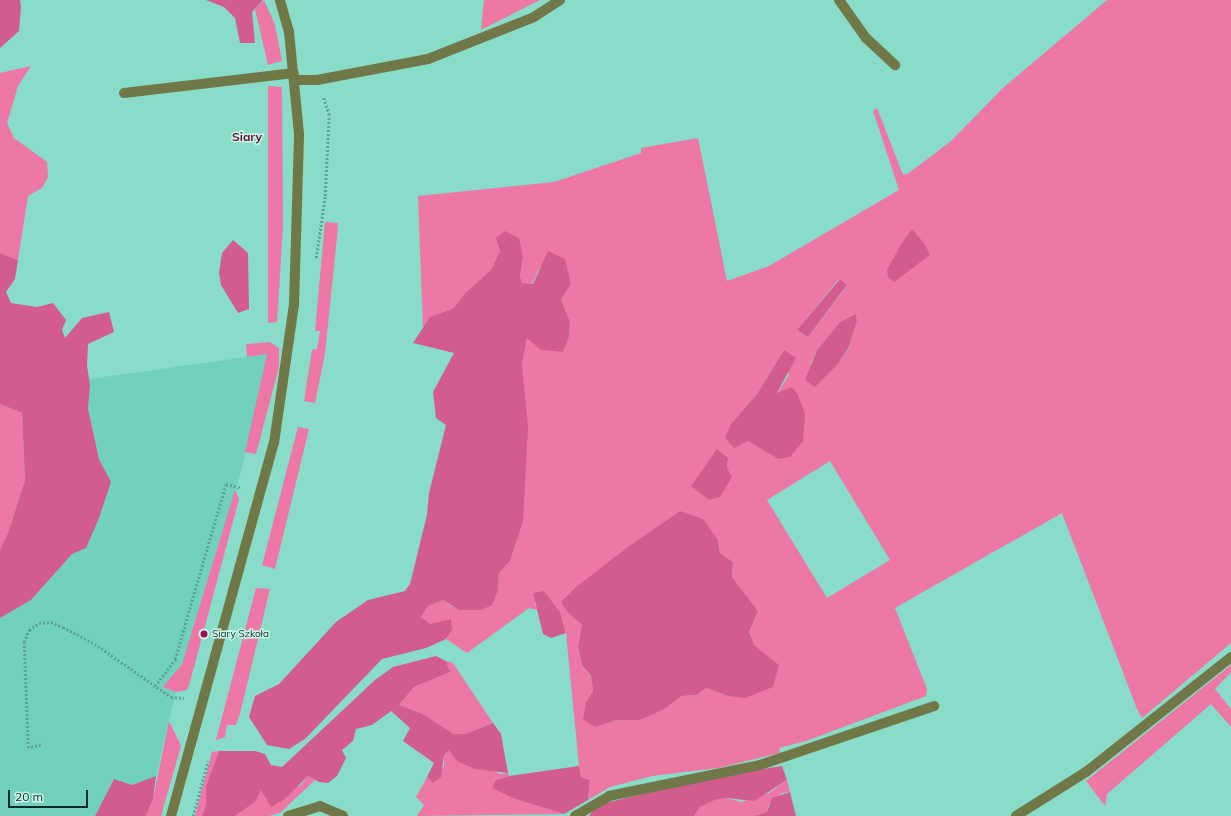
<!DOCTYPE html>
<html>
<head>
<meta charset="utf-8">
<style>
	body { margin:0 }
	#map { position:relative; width:1231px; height:816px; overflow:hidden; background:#88dcc8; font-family:Mulish,sans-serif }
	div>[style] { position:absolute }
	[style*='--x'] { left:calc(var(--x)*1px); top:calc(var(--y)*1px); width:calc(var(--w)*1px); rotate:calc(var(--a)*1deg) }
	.built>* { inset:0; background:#71d1bb }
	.green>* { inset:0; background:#ee78a5 }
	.forest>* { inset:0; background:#d25d8c }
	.path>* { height:2.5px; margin-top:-1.25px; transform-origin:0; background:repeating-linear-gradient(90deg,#5ea393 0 2px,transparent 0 4px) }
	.minor>* { height:10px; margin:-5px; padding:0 5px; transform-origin:5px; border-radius:5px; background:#707848 }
	.dots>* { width:11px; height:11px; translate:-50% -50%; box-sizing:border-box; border:2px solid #ccf4e9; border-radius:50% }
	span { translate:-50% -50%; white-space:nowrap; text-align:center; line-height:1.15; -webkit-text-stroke:3px #ccf4e9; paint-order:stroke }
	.poi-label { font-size:10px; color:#072c25 }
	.left { translate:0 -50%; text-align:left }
	.quarter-label { font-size:12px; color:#5b1936; font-weight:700 }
	.scale { position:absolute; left:8px; top:790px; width:80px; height:18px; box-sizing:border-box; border:2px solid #072c25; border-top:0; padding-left:5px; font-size:12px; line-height:14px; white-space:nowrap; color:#072c25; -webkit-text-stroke:3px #ccf4e9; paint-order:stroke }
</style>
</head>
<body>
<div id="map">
	<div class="built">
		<div style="clip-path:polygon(268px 354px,241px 472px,182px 664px,164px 687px,176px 692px,156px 776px,132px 785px,114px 779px,95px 816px,0 816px,0 618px,31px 600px,72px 554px,86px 548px,111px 482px,99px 459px,88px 409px,89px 379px)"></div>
	</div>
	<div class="green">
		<div style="clip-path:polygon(264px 0,275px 25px,282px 61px,268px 65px,255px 9px)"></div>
		<div style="clip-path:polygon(484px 0,540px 0,481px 30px)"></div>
		<div style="clip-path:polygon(evenodd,1107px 0,1231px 0,1231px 643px,1142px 718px,1137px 709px,1062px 513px,895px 608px,927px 689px,926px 696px,806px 741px,779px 748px,780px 753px,718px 768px,652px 776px,610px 787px,588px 800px,590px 780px,581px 777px,579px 766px,566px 633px,560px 612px,544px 591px,534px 603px,538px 610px,529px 608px,467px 653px,446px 639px,452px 630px,430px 624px,421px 617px,428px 606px,443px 600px,453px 607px,481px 610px,498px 590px,499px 573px,510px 561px,523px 522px,522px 364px,527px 337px,563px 352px,569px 337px,570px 322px,561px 299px,571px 284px,540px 267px,532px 284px,522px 283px,520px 276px,523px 257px,500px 251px,491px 270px,465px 293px,454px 308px,430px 317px,423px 329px,418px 196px,554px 182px,641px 153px,641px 148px,698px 138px,727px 281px,769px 266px,899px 190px,873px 111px,877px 108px,903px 175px,909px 173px,951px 141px,1003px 88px,1107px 0,839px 279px,847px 286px,808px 337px,797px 330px,839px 279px,1107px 0,856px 314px,857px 321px,849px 348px,838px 364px,810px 365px,817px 350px,840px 322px,856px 314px,1107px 0,784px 350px,789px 375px,777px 394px,778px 459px,748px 441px,731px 424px,757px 394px,784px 350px,1107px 0,728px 458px,727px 468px,709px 500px,703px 495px,728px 458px,1107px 0,830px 461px,890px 560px,827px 598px,767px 500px,830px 461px,1107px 0,680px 511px,718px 540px,720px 553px,733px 562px,732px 577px,758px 611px,749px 632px,755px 646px,728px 696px,706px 688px,697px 695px,682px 696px,663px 710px,640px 720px,617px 720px,595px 727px,586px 702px,593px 691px,591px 677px,582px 665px,578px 647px,582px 625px,568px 613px,562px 602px,629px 546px,680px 511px)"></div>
		<div style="clip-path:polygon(31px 66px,18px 86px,7px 123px,14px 138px,47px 162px,48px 177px,42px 188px,28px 196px,18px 260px,0 253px,0 73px)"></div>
		<div style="clip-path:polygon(268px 86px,282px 87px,283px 226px,277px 322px,268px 323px)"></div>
		<div style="clip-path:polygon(325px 222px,338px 223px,337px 237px,325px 354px,315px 403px,304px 401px,312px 350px,317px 349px,320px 331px,315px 331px)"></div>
		<div style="clip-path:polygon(270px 342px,279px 348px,279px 367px,256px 454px,245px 452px,267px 354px,247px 357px,246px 344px)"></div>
		<div style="clip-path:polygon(0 404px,22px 413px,25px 480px,8px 533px,0 549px)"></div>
		<div style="clip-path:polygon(298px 427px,309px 429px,275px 569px,262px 565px)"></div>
		<div style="clip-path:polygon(235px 490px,239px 499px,190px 682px,187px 690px,176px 692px,163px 687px,182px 664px)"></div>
		<div style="clip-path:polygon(256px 588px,270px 589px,240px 714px,236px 725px,227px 725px,225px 737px,216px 740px)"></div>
		<div style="clip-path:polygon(446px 661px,453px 663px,493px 723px,465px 734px,454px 734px,421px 713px,399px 705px,414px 687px,450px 672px)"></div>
		<div style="clip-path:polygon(1231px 665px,1231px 672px,1215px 689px,1231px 709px,1231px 727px,1211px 704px,1107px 794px,1105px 806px,1086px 781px)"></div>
		<div style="clip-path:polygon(169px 721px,181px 746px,161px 816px,146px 816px,153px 799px)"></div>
		<div style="clip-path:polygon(449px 750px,500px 774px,508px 773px,509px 776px,496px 780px,515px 799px,564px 814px,417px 816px,424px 805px,416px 797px,427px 777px,433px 783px,444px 766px,444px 755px)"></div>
		<div style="clip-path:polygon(219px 751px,206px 786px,206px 804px,202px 816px,195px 816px,212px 752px)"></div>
		<div style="clip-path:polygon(308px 776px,315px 780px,280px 813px,269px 816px,235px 816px,255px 802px,260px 790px,300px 786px)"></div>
		<div style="clip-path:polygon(787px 780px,790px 792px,782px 793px,769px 804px,767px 812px,754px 816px,694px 816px,700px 807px,715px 800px,726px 798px,741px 802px,769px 793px)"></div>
	</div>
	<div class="forest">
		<div style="clip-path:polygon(0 0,20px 0,21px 7px,19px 31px,0 48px)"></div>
		<div style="clip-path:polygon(206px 0,263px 0,252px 12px,255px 43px,240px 43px,235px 18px,224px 7px)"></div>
		<div style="clip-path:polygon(912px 229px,924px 243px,930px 255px,894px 282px,888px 277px,887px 270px,900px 246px)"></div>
		<div style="clip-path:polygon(505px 231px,519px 238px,523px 257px,520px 276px,522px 283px,533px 284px,548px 251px,565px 259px,571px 284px,561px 299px,570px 322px,569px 337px,563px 352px,541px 350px,527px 338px,522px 364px,528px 428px,523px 522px,510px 561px,499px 573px,498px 590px,492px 605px,481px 610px,459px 610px,443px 600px,428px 606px,421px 617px,430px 624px,451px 619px,452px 630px,446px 639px,426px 648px,382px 659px,305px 739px,289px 749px,267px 745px,249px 717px,255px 696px,279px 684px,336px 622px,368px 600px,405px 591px,410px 584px,427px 515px,429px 493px,446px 425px,436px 418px,433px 392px,454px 353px,413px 343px,430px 317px,454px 308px,465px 293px,491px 270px,500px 251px,496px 238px)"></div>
		<div style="clip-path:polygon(233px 240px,248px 253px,249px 309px,238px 313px,221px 285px,219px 273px,222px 253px)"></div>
		<div style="clip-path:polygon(0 253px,18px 260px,15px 279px,6px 292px,11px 303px,37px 307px,53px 303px,66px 320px,62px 330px,65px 338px,82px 318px,109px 312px,114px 332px,88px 344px,87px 366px,90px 385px,88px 409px,99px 459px,111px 482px,99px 518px,86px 548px,72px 554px,31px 600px,0 618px,0 549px,8px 533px,25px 480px,22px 413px,0 404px)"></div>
		<div style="clip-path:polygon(840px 279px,847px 285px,808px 337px,797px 330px)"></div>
		<div style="clip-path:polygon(856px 314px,857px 321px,849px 347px,838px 364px,815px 387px,805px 380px,817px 350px,840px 322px)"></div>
		<div style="clip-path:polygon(784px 350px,796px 358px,777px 393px,792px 387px,798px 395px,805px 413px,803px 441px,790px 457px,778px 459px,748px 441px,734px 448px,725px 438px,731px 424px,757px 394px)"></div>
		<div style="clip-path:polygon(717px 449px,728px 458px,727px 468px,732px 477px,720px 497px,709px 500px,691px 486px)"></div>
		<div style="clip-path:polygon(680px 511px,703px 519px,718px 540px,720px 553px,733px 562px,732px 577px,758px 611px,749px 632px,755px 646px,779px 665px,773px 687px,745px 698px,728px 696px,706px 688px,697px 695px,682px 696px,663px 710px,640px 720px,617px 720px,595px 727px,583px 719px,586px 702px,593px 691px,591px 676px,582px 665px,578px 647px,582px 625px,568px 613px,561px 602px,575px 588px,629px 546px)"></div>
		<div style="clip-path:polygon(544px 591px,560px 612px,566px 633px,551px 638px,543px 634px,533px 593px)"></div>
		<div style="clip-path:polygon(436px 656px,446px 661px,450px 672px,414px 687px,399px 705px,421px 713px,454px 734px,465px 734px,493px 723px,501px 734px,508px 773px,475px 769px,457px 761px,449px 750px,444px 755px,441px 777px,433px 783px,427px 777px,434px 763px,403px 741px,410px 728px,391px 711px,372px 725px,356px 729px,353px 741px,342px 750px,346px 758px,337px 776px,328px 783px,319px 782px,308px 776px,285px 799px,271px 807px,261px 790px,255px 802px,235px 816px,202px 816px,206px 804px,206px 786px,219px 751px,255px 751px,265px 754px,271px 765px,282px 767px,375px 680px,393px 667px)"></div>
		<div style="clip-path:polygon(579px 766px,581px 777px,590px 780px,588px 800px,564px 814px,515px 799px,492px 788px,496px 780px,509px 776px)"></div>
		<div style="clip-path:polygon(782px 766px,787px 780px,754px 801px,726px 798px,715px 800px,700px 807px,694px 816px,589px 816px,595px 808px,605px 803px,728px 774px)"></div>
		<div style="clip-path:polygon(156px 776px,153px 799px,146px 816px,95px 816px,114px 779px,132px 785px)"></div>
		<div style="clip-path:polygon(790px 792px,796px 816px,754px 816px,767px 812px,772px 798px)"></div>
	</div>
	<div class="path">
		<div style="--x:316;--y:258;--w:63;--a:-81.7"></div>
		<div style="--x:325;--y:196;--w:81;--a:-87.2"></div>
		<div style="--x:329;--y:115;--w:19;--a:-108"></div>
		<div style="--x:155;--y:686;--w:34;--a:-53"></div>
		<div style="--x:175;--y:659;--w:182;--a:-73.8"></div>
		<div style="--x:226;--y:484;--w:16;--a:14"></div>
		<div style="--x:41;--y:745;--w:13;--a:167"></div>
		<div style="--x:28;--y:748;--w:106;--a:-92.2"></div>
		<div style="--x:24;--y:642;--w:13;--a:-67"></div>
		<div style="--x:29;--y:630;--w:12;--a:-35"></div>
		<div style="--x:39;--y:623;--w:12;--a:-5"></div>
		<div style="--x:51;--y:622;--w:13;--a:23"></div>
		<div style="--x:63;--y:627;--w:40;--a:28"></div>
		<div style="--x:98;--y:646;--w:89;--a:34.9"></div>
		<div style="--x:171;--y:697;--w:13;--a:4"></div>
		<div style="--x:193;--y:816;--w:57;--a:-74.7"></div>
	</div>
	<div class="minor">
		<div style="--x:839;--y:0;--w:47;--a:54.6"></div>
		<div style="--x:866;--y:38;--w:40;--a:43"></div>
		<div style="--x:295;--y:80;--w:22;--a:0"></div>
		<div style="--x:317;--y:80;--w:113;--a:-10.7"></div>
		<div style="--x:428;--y:59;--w:114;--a:-21.6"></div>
		<div style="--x:534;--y:17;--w:31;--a:-33"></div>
		<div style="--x:124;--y:93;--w:171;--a:-6.7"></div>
		<div style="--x:171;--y:816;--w:387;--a:-74.6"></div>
		<div style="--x:274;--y:443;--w:139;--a:-81.8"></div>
		<div style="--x:294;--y:305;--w:171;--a:-88.3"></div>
		<div style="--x:299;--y:134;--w:102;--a:-95.6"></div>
		<div style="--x:289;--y:32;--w:33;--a:-106"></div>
		<div style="--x:288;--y:816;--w:34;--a:-17"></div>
		<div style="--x:320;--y:806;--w:25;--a:23"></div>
		<div style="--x:575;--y:816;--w:39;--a:-30"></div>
		<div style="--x:609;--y:796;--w:154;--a:-11.6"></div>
		<div style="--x:760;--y:765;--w:184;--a:-18.7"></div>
		<div style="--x:1016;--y:816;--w:83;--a:-32.2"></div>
		<div style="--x:1086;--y:772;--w:185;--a:-38.4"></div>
	</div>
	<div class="dots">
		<div style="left:204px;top:634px;background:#9d0b58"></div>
	</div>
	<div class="poi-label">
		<span class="left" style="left:212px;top:634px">Siary Szkoła</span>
	</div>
	<div class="quarter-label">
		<span style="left:247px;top:137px">Siary</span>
	</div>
	<div class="scale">20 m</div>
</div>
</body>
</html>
